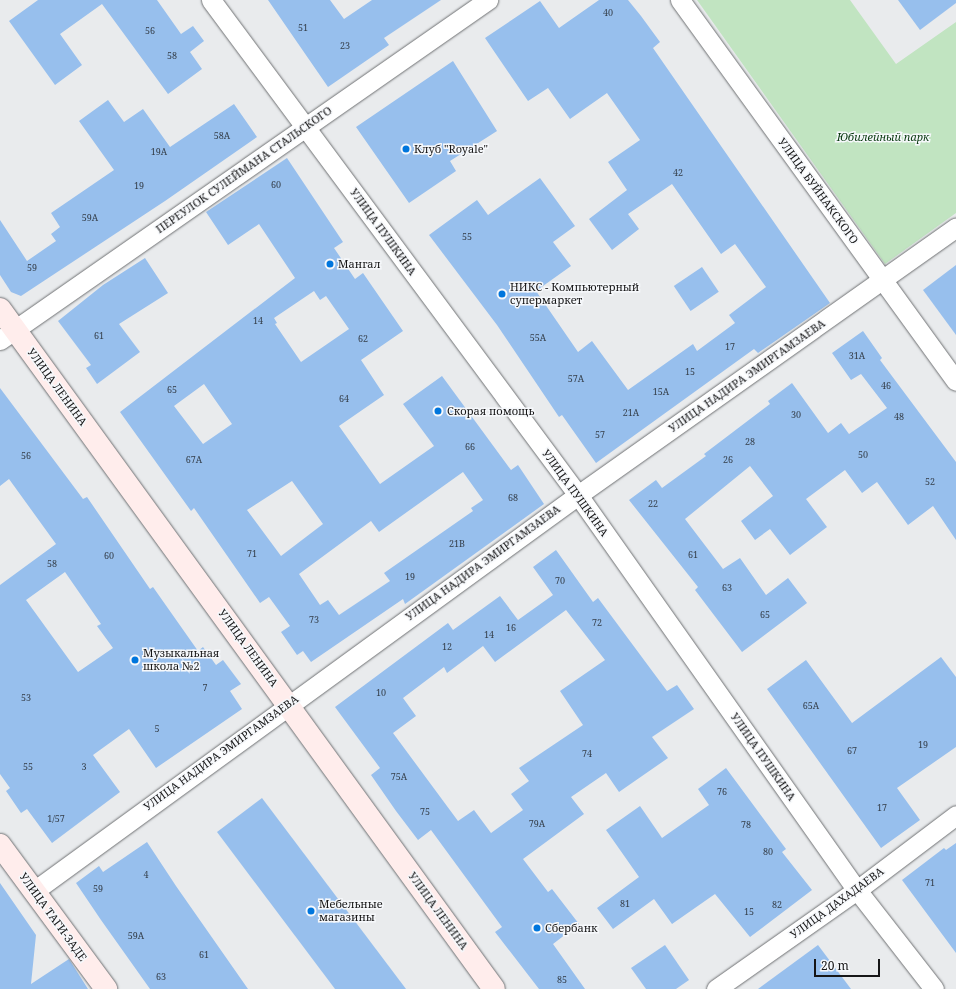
<!DOCTYPE html>
<html>
<head>
<meta charset="utf-8">
<style>
	body { margin:0 }
	#map { position:relative; width:956px; height:989px; overflow:hidden; background:#e9ebed; font-family:"Noto Serif",serif }
	div>[style] { position:absolute }
	[style*='--x'] { left:calc(var(--x)*1px); top:calc(var(--y)*1px); width:calc(var(--w)*1px); rotate:calc(var(--a)*1deg) }
	.green>* { inset:0; background:#c1e4c1 }
	.building>* { inset:0; background:#97bfed; transform-origin:0 0 }
	.roads { filter:drop-shadow(0 0 1px #6f7173) drop-shadow(0 0 1px #6f7173) }
	.street>* { height:19px; margin:-9.5px; padding:0 9.5px; transform-origin:9.5px; border-radius:9.5px; background:#fff }
	.secondary>* { height:22px; margin:-11px; padding:0 11px; transform-origin:11px; border-radius:11px; background:#ffedec }
	.dots>* { width:11px; height:11px; translate:-50% -50%; box-sizing:border-box; border:2px solid #f6f8fb; border-radius:50% }
	span { translate:-50% -50%; white-space:nowrap; text-align:center; line-height:1.15; -webkit-text-stroke:3px #f6f8fb; paint-order:stroke }
	.number-label { font-size:9px; color:#36404c }
	.number-label span { -webkit-text-stroke-width:0 }
	.park-label { font-size:11px; color:#07380e; font-style:italic }
	.poi-label { font-size:11px; color:#161617 }
	.left { translate:0 -50%; text-align:left }
	.street-label { font-size:11px; color:#161617 }
	.scale { position:absolute; left:814px; top:959px; width:66px; height:18px; box-sizing:border-box; border:2px solid #161617; border-top:0; padding-left:5px; font-size:12px; line-height:14px; white-space:nowrap; color:#161617; -webkit-text-stroke:3px #f6f8fb; paint-order:stroke }
</style>
</head>
<body>
<div id="map">
	<div class="green">
		<div style="clip-path:polygon(697px 0,850px 0,896px 64px,956px 22px,956px 213px,885px 264px)"></div>
	</div>
	<div class="building">
		<div style="clip-path:polygon(38px 0,157px 0,181px 34px,193px 26px,204px 41px,190px 52px,202px 69px,168px 94px,102px 4px,60px 34px,82px 65px,55px 85px,9px 21px)"></div>
		<div style="clip-path:polygon(268px 0,330px 0,344px 19px,372px 0,441px 0,384px 38px,389px 45px,328px 87px)"></div>
		<div style="clip-path:polygon(599px 0,628px 0,641px 16px,660px 42px,653px 48px,830px 303px,758px 353px,754px 349px,596px 463px,562px 415px,559px 417px,497px 325px,429px 235px,477px 200px,488px 215px,540px 178px,575px 226px,553px 242px,571px 266px,536px 291px,578px 352px,592px 341px,628px 390px,693px 344px,697px 351px,735px 323px,729px 315px,766px 287px,735px 244px,721px 254px,672px 184px,628px 214px,639px 229px,612px 250px,589px 219px,627px 190px,608px 162px,640px 140px,607px 93px,570px 119px,548px 88px,528px 101px,485px 38px,540px 1px,559px 28px)"></div>
		<div style="clip-path:polygon(898px 0,956px 0,956px 3px,920px 30px)"></div>
		<div style="clip-path:polygon(453px 61px,497px 131px,450px 161px,456px 171px,409px 203px,356px 127px)"></div>
		<div style="clip-path:polygon(108px 100px,124px 122px,143px 109px,170px 147px,234px 104px,257px 137px,165px 201px,21px 296px,11px 292px,0 275px,0 220px,27px 261px,56px 241px,51px 234px,60px 227px,51px 213px,114px 170px,79px 121px)"></div>
		<div style="clip-path:polygon(evenodd,287px 158px,343px 242px,334px 248px,355px 279px,363px 273px,403px 331px,361px 360px,384px 395px,339px 426px,380px 484px,434px 446px,403px 404px,442px 376px,511px 470px,518px 465px,544px 504px,405px 604px,403px 599px,311px 662px,303px 651px,297px 655px,281px 632px,290px 626px,269px 597px,260px 603px,194px 508px,191px 511px,120px 412px,295px 278px,259px 224px,228px 245px,206px 212px,287px 158px,314px 291px,320px 300px,326px 296px,349px 329px,301px 362px,275px 324px,277px 323px,274px 318px,314px 291px,287px 158px,204px 384px,232px 424px,203px 444px,174px 406px,204px 384px,287px 158px,463px 472px,483px 500px,471px 508px,473px 511px,384px 573px,390px 581px,339px 615px,328px 600px,320px 605px,299px 574px,371px 521px,379px 532px,463px 472px,287px 158px,292px 481px,323px 524px,281px 556px,247px 510px,292px 481px)"></div>
		<div style="clip-path:polygon(145px 258px,168px 293px,119px 324px,140px 352px,97px 384px,86px 368px,91px 365px,58px 321px,103px 285px)"></div>
		<div style="clip-path:polygon(956px 265px,956px 335px,923px 290px)"></div>
		<div style="left:702px;top:267px;width:30px;height:34px;rotate:56deg"></div>
		<div style="clip-path:polygon(863px 331px,882px 358px,880px 360px,956px 462px,956px 540px,933px 506px,908px 525px,877px 482px,862px 493px,845px 470px,806px 499px,827px 527px,790px 555px,770px 529px,755px 540px,741px 521px,773px 496px,750px 466px,685px 519px,723px 569px,740px 558px,766px 595px,788px 578px,807px 603px,742px 652px,695px 590px,698px 587px,629px 500px,656px 480px,662px 488px,706px 456px,704px 454px,770px 404px,768px 401px,792px 383px,828px 433px,841px 423px,849px 434px,887px 408px,861px 374px,851px 380px,832px 353px)"></div>
		<div style="clip-path:polygon(evenodd,0 388px,83px 499px,87px 497px,150px 589px,153px 587px,198px 651px,203px 647px,216px 665px,223px 660px,241px 684px,230px 691px,242px 709px,156px 768px,129px 729px,93px 755px,120px 792px,52px 843px,27px 809px,21px 813px,6px 791px,10px 788px,0 774px,0 585px,56px 544px,9px 479px,0 486px,0 388px,65px 572px,101px 624px,97px 626px,113px 648px,78px 672px,26px 600px,65px 572px)"></div>
		<div style="clip-path:polygon(evenodd,556px 550px,593px 602px,598px 598px,667px 691px,677px 685px,694px 709px,652px 737px,668px 758px,619px 792px,606px 773px,571px 797px,584px 814px,523px 859px,548px 892px,552px 889px,579px 924px,553px 944px,585px 989px,539px 989px,495px 932px,502px 927px,431px 830px,418px 840px,396px 811px,371px 775px,380px 768px,335px 707px,448px 623px,453px 630px,500px 596px,518px 620px,553px 595px,533px 567px,556px 550px,566px 610px,605px 660px,560px 691px,583px 725px,519px 768px,529px 781px,511px 794px,523px 810px,491px 833px,474px 810px,458px 821px,393px 733px,416px 716px,403px 698px,444px 667px,447px 673px,483px 646px,495px 662px,566px 610px)"></div>
		<div style="clip-path:polygon(941px 657px,956px 677px,956px 747px,897px 788px,920px 820px,881px 848px,767px 689px,806px 660px,852px 723px)"></div>
		<div style="clip-path:polygon(726px 768px,774px 833px,786px 849px,782px 852px,812px 890px,750px 937px,715px 894px,672px 924px,654px 899px,613px 929px,597px 908px,639px 877px,606px 830px,640px 806px,662px 838px,709px 805px,698px 789px)"></div>
		<div style="clip-path:polygon(262px 798px,406px 989px,335px 989px,217px 832px)"></div>
		<div style="clip-path:polygon(147px 842px,176px 886px,248px 989px,150px 989px,101px 920px,76px 883px,99px 866px,103px 872px)"></div>
		<div style="clip-path:polygon(956px 843px,956px 953px,902px 880px,944px 848px,946px 850px)"></div>
		<div style="clip-path:polygon(0 883px,36px 935px,31px 984px,69px 959px,88px 989px,0 989px)"></div>
		<div style="clip-path:polygon(665px 945px,689px 980px,676px 989px,646px 989px,631px 968px)"></div>
		<div style="clip-path:polygon(818px 945px,851px 989px,758px 989px)"></div>
	</div>
	<div class="roads">
		<div class="street">
			<div style="--x:211;--y:0;--w:616;--a:53.45"></div>
			<div style="--x:578;--y:495;--w:484;--a:54.8"></div>
			<div style="--x:857;--y:890;--w:125;--a:52.1"></div>
			<div style="--x:680;--y:0;--w:470;--a:54.1"></div>
			<div style="--x:0;--y:340;--w:595;--a:-34.87"></div>
			<div style="--x:34;--y:891;--w:673;--a:-36.05"></div>
			<div style="--x:578;--y:495;--w:463;--a:-35.3"></div>
			<div style="--x:716;--y:989;--w:172;--a:-35.1"></div>
			<div style="--x:857;--y:890;--w:124;--a:-37.1"></div>
		</div>
		<div class="secondary">
			<div style="--x:0;--y:309;--w:840;--a:54"></div>
			<div style="--x:0;--y:845;--w:179;--a:53.6"></div>
		</div>
	</div>
	<div class="dots">
		<div style="left:406px;top:149px;background:#0076dd"></div>
		<div style="left:330px;top:264px;background:#0076dd"></div>
		<div style="left:502px;top:294px;background:#0076dd"></div>
		<div style="left:438px;top:411px;background:#0076dd"></div>
		<div style="left:135px;top:660px;background:#0076dd"></div>
		<div style="left:311px;top:911px;background:#0076dd"></div>
		<div style="left:537px;top:928px;background:#0076dd"></div>
	</div>
	<div class="number-label">
		<span style="left:608px;top:13px">40</span>
		<span style="left:303px;top:28px">51</span>
		<span style="left:150px;top:31px">56</span>
		<span style="left:345px;top:46px">23</span>
		<span style="left:172px;top:56px">58</span>
		<span style="left:222px;top:136px">58А</span>
		<span style="left:159px;top:152px">19А</span>
		<span style="left:678px;top:173px">42</span>
		<span style="left:276px;top:185px">60</span>
		<span style="left:139px;top:186px">19</span>
		<span style="left:90px;top:218px">59А</span>
		<span style="left:467px;top:237px">55</span>
		<span style="left:32px;top:268px">59</span>
		<span style="left:258px;top:321px">14</span>
		<span style="left:99px;top:336px">61</span>
		<span style="left:538px;top:338px">55А</span>
		<span style="left:363px;top:339px">62</span>
		<span style="left:730px;top:347px">17</span>
		<span style="left:857px;top:356px">31А</span>
		<span style="left:690px;top:372px">15</span>
		<span style="left:576px;top:379px">57А</span>
		<span style="left:886px;top:386px">46</span>
		<span style="left:172px;top:390px">65</span>
		<span style="left:661px;top:392px">15А</span>
		<span style="left:344px;top:399px">64</span>
		<span style="left:631px;top:413px">21А</span>
		<span style="left:796px;top:415px">30</span>
		<span style="left:899px;top:417px">48</span>
		<span style="left:600px;top:435px">57</span>
		<span style="left:750px;top:442px">28</span>
		<span style="left:470px;top:447px">66</span>
		<span style="left:863px;top:455px">50</span>
		<span style="left:26px;top:456px">56</span>
		<span style="left:194px;top:460px">67А</span>
		<span style="left:728px;top:460px">26</span>
		<span style="left:930px;top:482px">52</span>
		<span style="left:513px;top:498px">68</span>
		<span style="left:653px;top:504px">22</span>
		<span style="left:457px;top:544px">21В</span>
		<span style="left:252px;top:554px">71</span>
		<span style="left:693px;top:555px">61</span>
		<span style="left:109px;top:556px">60</span>
		<span style="left:52px;top:564px">58</span>
		<span style="left:410px;top:577px">19</span>
		<span style="left:560px;top:581px">70</span>
		<span style="left:727px;top:588px">63</span>
		<span style="left:765px;top:615px">65</span>
		<span style="left:314px;top:620px">73</span>
		<span style="left:597px;top:623px">72</span>
		<span style="left:511px;top:628px">16</span>
		<span style="left:489px;top:635px">14</span>
		<span style="left:447px;top:647px">12</span>
		<span style="left:205px;top:688px">7</span>
		<span style="left:381px;top:693px">10</span>
		<span style="left:26px;top:698px">53</span>
		<span style="left:811px;top:706px">65А</span>
		<span style="left:157px;top:729px">5</span>
		<span style="left:923px;top:745px">19</span>
		<span style="left:852px;top:751px">67</span>
		<span style="left:587px;top:754px">74</span>
		<span style="left:28px;top:767px">55</span>
		<span style="left:84px;top:767px">3</span>
		<span style="left:399px;top:777px">75А</span>
		<span style="left:722px;top:792px">76</span>
		<span style="left:882px;top:808px">17</span>
		<span style="left:425px;top:812px">75</span>
		<span style="left:56px;top:819px">1/57</span>
		<span style="left:537px;top:824px">79А</span>
		<span style="left:746px;top:825px">78</span>
		<span style="left:768px;top:852px">80</span>
		<span style="left:146px;top:875px">4</span>
		<span style="left:930px;top:883px">71</span>
		<span style="left:98px;top:889px">59</span>
		<span style="left:625px;top:904px">81</span>
		<span style="left:777px;top:905px">82</span>
		<span style="left:749px;top:912px">15</span>
		<span style="left:136px;top:936px">59А</span>
		<span style="left:204px;top:955px">61</span>
		<span style="left:161px;top:977px">63</span>
		<span style="left:562px;top:980px">85</span>
	</div>
	<div class="park-label">
		<span style="left:883px;top:137px">Юбилейный парк</span>
	</div>
	<div class="poi-label">
		<span class="left" style="left:414px;top:149px">Клуб "Royale"</span>
		<span class="left" style="left:338px;top:264px">Мангал</span>
		<span class="left" style="left:510px;top:294px">НИКС - Компьютерный<br>супермаркет</span>
		<span class="left" style="left:447px;top:411px">Скорая помощь</span>
		<span class="left" style="left:143px;top:660px">Музыкальная<br>школа №2</span>
		<span class="left" style="left:319px;top:911px">Мебельные<br>магазины</span>
		<span class="left" style="left:545px;top:928px">Сбербанк</span>
	</div>
	<div class="street-label">
		<span style="left:244px;top:170px;rotate:-35deg">ПЕРЕУЛОК СУЛЕЙМАНА СТАЛЬСКОГО</span>
		<span style="left:818px;top:191px;rotate:54deg">УЛИЦА БУЙНАКСКОГО</span>
		<span style="left:383px;top:232px;rotate:54deg">УЛИЦА ПУШКИНА</span>
		<span style="left:747px;top:376px;rotate:-35deg">УЛИЦА НАДИРА ЭМИРГАМЗАЕВА</span>
		<span style="left:57px;top:387px;rotate:54deg">УЛИЦА ЛЕНИНА</span>
		<span style="left:575px;top:493px;rotate:54deg">УЛИЦА ПУШКИНА</span>
		<span style="left:483px;top:563px;rotate:-36deg">УЛИЦА НАДИРА ЭМИРГАМЗАЕВА</span>
		<span style="left:248px;top:648px;rotate:54deg">УЛИЦА ЛЕНИНА</span>
		<span style="left:221px;top:753px;rotate:-36deg">УЛИЦА НАДИРА ЭМИРГАМЗАЕВА</span>
		<span style="left:763px;top:757px;rotate:55deg">УЛИЦА ПУШКИНА</span>
		<span style="left:837px;top:903px;rotate:-36deg">УЛИЦА ДАХАДАЕВА</span>
		<span style="left:438px;top:911px;rotate:54deg">УЛИЦА ЛЕНИНА</span>
		<span style="left:53px;top:917px;rotate:54deg">УЛИЦА ТАГИ-ЗАДЕ</span>
	</div>
	<div class="scale">20 m</div>
</div>
</body>
</html>
